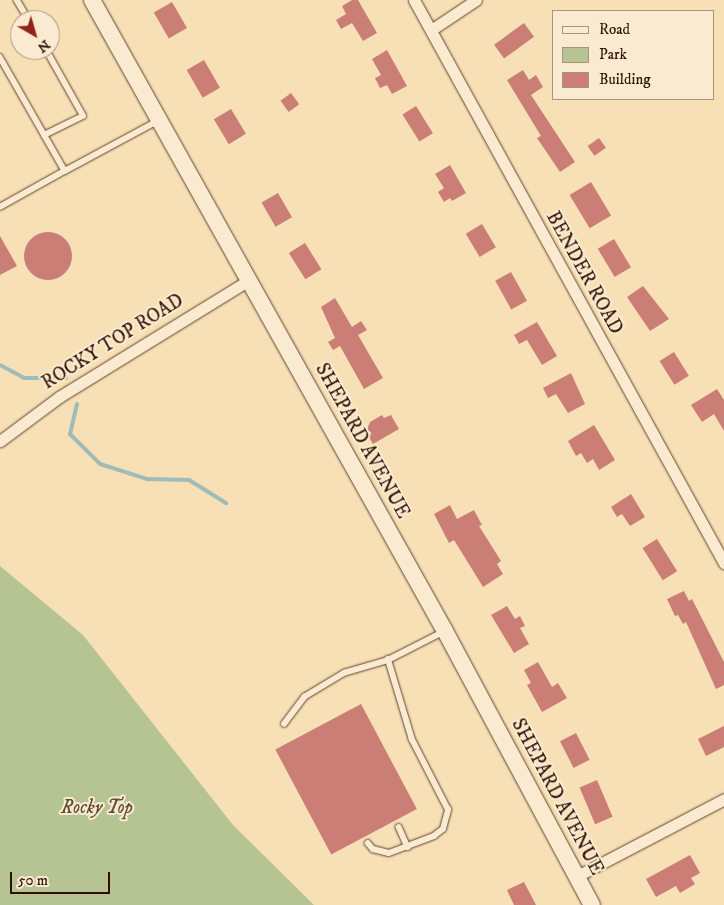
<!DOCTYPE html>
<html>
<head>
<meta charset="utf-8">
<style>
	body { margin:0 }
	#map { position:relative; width:724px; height:905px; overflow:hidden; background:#f7e0b6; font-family:"IM FELL DW Pica",serif }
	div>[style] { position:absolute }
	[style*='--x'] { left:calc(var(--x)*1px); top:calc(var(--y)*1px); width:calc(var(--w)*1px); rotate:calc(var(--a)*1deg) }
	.green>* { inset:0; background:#b6c393 }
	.stream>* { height:4px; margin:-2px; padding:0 2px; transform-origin:2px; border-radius:2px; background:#a1bbb8 }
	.building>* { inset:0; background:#cb7e76; transform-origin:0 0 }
	.round { border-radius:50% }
	.roads { filter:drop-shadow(0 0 1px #614330) drop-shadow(0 0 1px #614330) }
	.service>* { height:5.5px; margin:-2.75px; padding:0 2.75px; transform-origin:2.75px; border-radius:2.75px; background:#faebd0 }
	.minor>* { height:11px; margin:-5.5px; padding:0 5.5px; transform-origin:5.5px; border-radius:5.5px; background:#faebd0 }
	.secondary>* { height:16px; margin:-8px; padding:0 8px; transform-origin:8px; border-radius:8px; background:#faebd0 }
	span { translate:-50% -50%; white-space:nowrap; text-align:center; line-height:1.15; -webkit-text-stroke:4px #faebd0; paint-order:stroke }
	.street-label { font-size:19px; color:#2f0f03 }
	.park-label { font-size:19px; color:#5e4e35; font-style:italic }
	.legend { position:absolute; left:552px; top:10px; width:162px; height:90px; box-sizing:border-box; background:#faebd0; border:1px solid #a9937e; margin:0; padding:6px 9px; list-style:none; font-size:15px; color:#2f0f03 }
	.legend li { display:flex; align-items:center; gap:10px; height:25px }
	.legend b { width:25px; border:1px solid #a9937e }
	.north { position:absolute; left:10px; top:10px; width:50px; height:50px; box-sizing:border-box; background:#faebd0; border:1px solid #a9937e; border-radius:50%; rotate:142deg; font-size:14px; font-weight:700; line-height:20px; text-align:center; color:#2f0f03 }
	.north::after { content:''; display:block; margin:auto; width:18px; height:22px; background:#8f2418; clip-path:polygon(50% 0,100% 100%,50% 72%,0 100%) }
	.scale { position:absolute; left:10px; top:872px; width:100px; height:22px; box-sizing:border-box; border:2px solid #2f0f03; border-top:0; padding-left:6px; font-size:15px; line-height:18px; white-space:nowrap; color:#2f0f03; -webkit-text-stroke:4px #faebd0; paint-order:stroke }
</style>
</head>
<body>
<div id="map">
	<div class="green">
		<div style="clip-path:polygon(0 566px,83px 635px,233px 825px,314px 905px,0 905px)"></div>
	</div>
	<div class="stream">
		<div style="--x:0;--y:365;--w:27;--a:28"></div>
		<div style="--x:24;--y:378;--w:42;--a:0"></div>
		<div style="--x:77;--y:404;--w:31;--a:103"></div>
		<div style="--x:70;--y:434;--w:42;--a:45"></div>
		<div style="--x:100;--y:464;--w:49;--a:17.7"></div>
		<div style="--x:147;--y:479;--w:42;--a:1.4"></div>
		<div style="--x:189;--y:480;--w:44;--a:31.9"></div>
	</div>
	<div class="building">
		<div style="clip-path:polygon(352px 0,358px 0,377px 33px,363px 41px,352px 23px,341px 29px,336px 20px,346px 14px,342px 6px)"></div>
		<div style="left:172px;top:2px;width:30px;height:21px;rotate:60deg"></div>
		<div style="left:524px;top:23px;width:17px;height:37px;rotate:54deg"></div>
		<div style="clip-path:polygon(387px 50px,407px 86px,392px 94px,387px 85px,380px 88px,375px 78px,381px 75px,372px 59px)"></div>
		<div style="left:204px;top:60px;width:32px;height:20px;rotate:60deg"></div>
		<div style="clip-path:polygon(523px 70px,529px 80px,536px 75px,543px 87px,531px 95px,575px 162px,560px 172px,537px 138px,541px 136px,507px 80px)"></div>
		<div style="left:291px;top:93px;width:14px;height:13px;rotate:54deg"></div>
		<div style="left:416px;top:106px;width:32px;height:16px;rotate:58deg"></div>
		<div style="left:231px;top:109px;width:29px;height:20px;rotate:59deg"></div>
		<div style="left:599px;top:138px;width:12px;height:14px;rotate:55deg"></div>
		<div style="clip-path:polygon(450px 165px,466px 193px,452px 201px,450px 198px,444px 202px,438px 192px,444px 188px,435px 174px)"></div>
		<div style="left:591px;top:182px;width:39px;height:25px;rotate:59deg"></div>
		<div style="left:278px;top:193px;width:28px;height:19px;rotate:60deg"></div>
		<div style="left:482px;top:224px;width:27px;height:19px;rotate:59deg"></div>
		<div class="round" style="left:24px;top:232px;width:48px;height:48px"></div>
		<div style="clip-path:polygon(0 236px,17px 266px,0 275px)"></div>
		<div style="left:614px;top:239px;width:33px;height:19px;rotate:59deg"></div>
		<div style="left:305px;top:243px;width:31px;height:19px;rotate:58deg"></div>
		<div style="left:511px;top:272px;width:33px;height:18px;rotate:61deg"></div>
		<div style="clip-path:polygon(643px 286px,669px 319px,650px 331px,627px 297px)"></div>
		<div style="clip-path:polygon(335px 298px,352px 327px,361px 321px,367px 330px,358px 335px,383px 378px,364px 389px,340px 346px,333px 350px,328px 342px,335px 338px,321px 307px)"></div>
		<div style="clip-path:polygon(537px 322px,557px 356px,542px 365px,527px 340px,519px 344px,514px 335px)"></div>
		<div style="left:674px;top:352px;width:28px;height:17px;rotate:58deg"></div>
		<div style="clip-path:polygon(571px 373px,585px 404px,568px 413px,556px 394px,548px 398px,543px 388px)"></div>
		<div style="clip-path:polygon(717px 389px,724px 400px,724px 431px,714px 414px,702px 422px,691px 405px)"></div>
		<div style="clip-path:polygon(382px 415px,384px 418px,391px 415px,399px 429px,373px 444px,366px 432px,370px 422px)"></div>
		<div style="clip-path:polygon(594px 425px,615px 460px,599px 470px,593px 459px,587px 463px,581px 453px,576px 456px,568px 441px)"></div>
		<div style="clip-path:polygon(631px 494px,645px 517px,630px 526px,622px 514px,617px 517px,611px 507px)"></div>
		<div style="clip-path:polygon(450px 505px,457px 519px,474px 510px,482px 525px,479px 526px,501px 561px,497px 564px,503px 574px,483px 587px,454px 540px,449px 543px,434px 514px)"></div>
		<div style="left:657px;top:539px;width:38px;height:17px;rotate:58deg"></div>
		<div style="clip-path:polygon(684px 591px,689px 601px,692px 599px,724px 662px,724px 685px,716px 689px,686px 622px,683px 624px,678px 615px,675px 616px,667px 599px)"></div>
		<div style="clip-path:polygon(507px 606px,515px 619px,520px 616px,525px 626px,520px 628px,529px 644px,514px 653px,491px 615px)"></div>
		<div style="clip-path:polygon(538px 662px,552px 687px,558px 683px,567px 698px,542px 712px,527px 685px,531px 683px,524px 670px)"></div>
		<div style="left:361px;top:704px;width:119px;height:97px;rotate:62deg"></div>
		<div style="clip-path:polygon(724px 726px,724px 747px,706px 756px,698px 739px)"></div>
		<div style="left:576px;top:733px;width:30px;height:18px;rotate:63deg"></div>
		<div style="left:597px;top:780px;width:40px;height:19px;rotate:67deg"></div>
		<div style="clip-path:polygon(690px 855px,700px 873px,691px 878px,695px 884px,680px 893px,676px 886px,656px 897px,646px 879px)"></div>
		<div style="clip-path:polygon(524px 882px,536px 905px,514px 905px,507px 890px)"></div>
	</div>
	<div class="roads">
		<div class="service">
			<div style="--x:17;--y:0;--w:23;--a:59"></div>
			<div style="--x:0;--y:57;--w:131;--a:60.3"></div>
			<div style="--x:65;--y:171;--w:106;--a:-28.3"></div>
			<div style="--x:44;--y:135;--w:43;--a:-26"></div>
			<div style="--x:83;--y:116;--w:76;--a:-119.3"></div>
			<div style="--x:0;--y:207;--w:76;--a:-29.3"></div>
			<div style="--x:284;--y:724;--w:34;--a:-53"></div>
			<div style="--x:304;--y:697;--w:47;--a:-31"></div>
			<div style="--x:344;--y:673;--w:46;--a:-16.5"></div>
			<div style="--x:388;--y:660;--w:62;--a:-27"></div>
			<div style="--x:399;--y:827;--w:22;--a:66"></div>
			<div style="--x:368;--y:843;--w:8;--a:50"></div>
			<div style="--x:373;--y:849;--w:16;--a:14"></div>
			<div style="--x:389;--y:853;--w:48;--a:-20.7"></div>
			<div style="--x:434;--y:836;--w:11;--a:-38"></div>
			<div style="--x:443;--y:829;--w:20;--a:-75"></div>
			<div style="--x:448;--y:810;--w:79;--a:-117.2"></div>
			<div style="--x:412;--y:740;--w:84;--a:-106.7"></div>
		</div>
		<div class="minor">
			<div style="--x:414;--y:0;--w:643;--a:61.16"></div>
			<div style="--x:431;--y:30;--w:54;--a:-33.7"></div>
			<div style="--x:0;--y:441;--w:74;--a:-36.7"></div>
			<div style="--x:59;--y:397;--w:223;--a:-31.6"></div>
			<div style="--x:577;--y:876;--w:166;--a:-27.6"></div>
		</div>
		<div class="secondary">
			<div style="--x:92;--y:0;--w:723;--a:60.78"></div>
			<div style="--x:445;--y:631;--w:311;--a:61.8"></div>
		</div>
	</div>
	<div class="street-label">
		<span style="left:584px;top:273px;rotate:61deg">BENDER ROAD</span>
		<span style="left:113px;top:342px;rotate:-32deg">ROCKY TOP ROAD</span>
		<span style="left:362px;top:441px;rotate:61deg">SHEPARD AVENUE</span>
		<span style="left:557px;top:797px;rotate:62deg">SHEPARD AVENUE</span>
	</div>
	<div class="park-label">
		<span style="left:97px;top:808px">Rocky Top</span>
	</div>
	<ul class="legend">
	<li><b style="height:6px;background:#faebd0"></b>Road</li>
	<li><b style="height:14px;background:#b6c393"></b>Park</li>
	<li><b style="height:14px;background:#cb7e76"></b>Building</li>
	</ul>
	<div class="north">N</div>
	<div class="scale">50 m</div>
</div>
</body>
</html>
